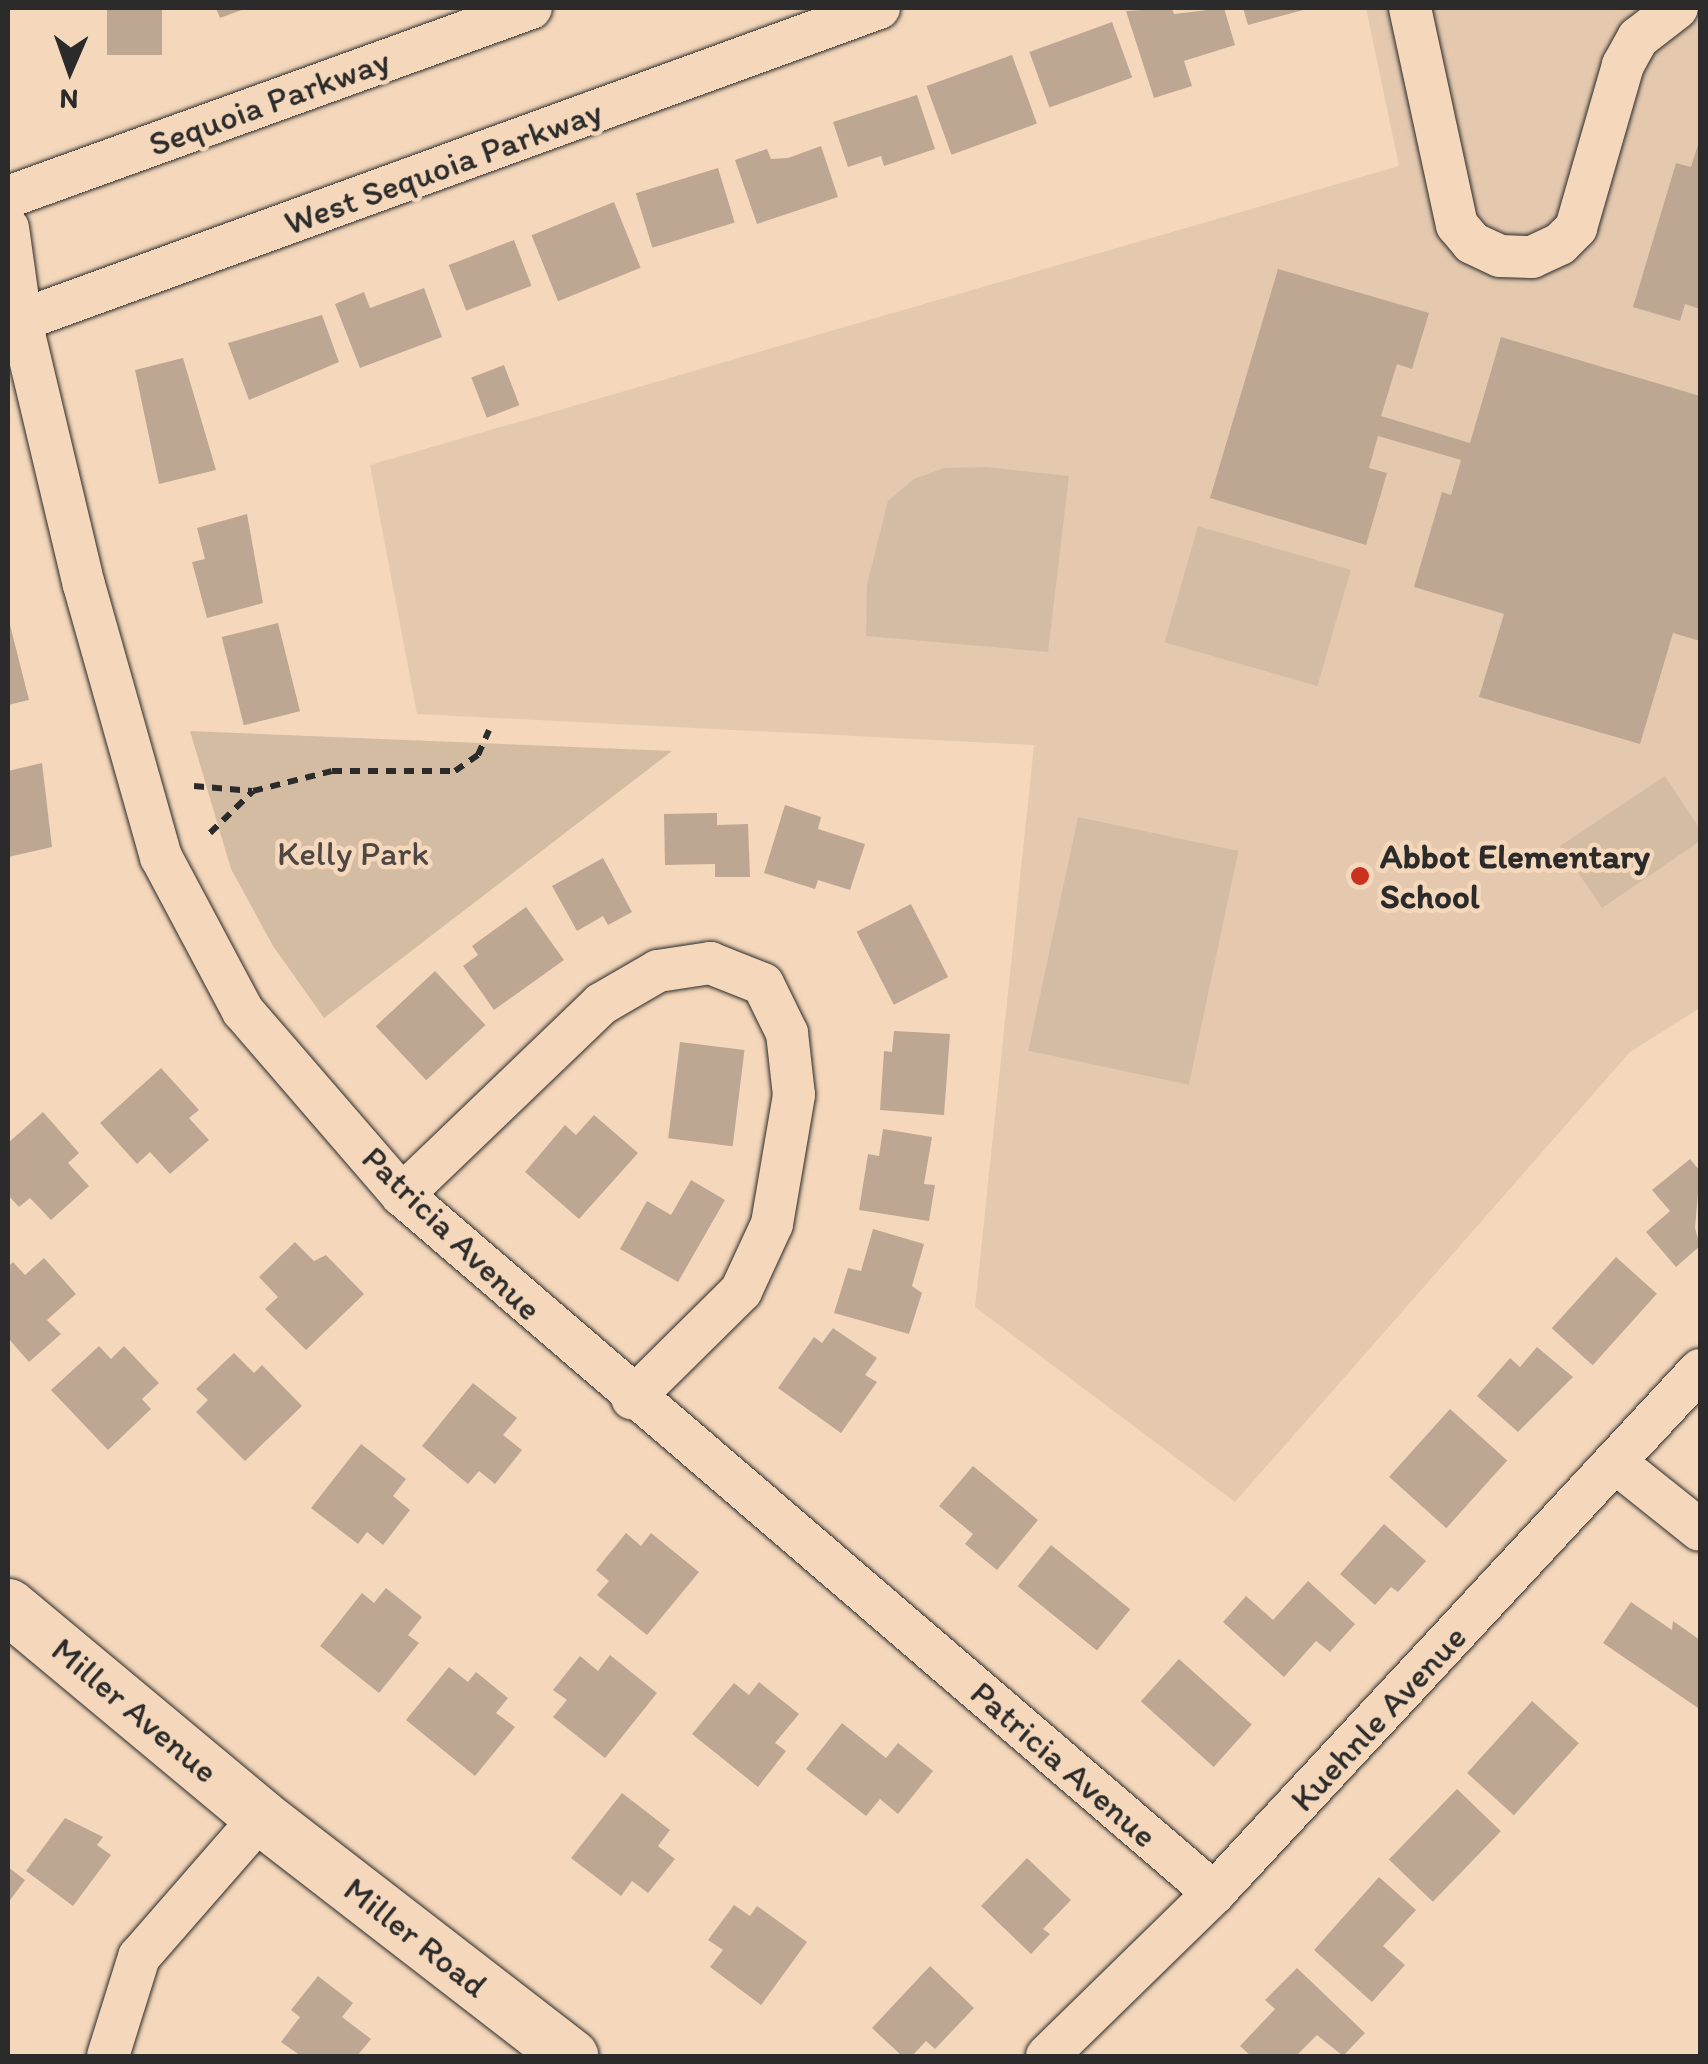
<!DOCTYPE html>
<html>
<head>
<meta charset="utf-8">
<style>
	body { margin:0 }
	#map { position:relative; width:1708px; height:2064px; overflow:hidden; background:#f5d8bb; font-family:Itim,sans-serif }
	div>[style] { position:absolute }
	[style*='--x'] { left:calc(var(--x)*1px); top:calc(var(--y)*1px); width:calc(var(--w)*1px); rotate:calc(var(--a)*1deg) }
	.built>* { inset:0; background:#e4c9af }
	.green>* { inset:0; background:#d4bca3; transform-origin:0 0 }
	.building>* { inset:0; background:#bda793; transform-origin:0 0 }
	.path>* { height:6px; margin-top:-3px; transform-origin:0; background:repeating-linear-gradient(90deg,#2b2b2b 0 10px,transparent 0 18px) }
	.roads { filter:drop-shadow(0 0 2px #2b2b2b) drop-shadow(0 0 2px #2b2b2b) }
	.minor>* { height:42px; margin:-21px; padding:0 21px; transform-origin:21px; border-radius:21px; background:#f5d8bb }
	.secondary>* { height:55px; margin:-27.5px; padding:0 27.5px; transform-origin:27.5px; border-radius:27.5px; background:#f5d8bb }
	.dots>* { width:28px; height:28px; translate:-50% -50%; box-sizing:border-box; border:5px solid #f5d8bb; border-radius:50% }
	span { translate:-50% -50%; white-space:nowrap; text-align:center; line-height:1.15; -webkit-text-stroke:9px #f5d8bb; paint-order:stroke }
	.street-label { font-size:35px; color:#2b2b2b }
	.park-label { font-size:35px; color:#4d4843 }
	.poi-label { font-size:35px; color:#2b2b2b; font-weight:700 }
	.left { translate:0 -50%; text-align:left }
	.frame { position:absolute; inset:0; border:10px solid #2b2b2b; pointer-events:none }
	.north { position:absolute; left:20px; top:20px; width:100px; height:100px; -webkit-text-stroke:8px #f5d8bb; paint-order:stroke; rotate:182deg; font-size:28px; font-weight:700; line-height:40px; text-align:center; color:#2b2b2b }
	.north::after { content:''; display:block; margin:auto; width:35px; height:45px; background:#2b2b2b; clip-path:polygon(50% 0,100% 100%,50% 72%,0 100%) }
</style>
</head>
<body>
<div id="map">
	<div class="built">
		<div style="clip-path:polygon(1366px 8px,1700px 8px,1700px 1008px,1630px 1052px,1235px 1502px,975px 1307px,1034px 745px,417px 714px,370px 465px,1399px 166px)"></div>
	</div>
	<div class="green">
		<div style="clip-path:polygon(986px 467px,1069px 476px,1048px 652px,866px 636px,867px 585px,888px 501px,914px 479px,944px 468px)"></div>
		<div style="left:1198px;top:526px;width:159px;height:121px;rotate:16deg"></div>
		<div style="clip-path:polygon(190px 731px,672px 751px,324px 1018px,273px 946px,231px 869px)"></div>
		<div style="clip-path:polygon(1665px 776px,1700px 829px,1700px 841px,1602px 908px,1560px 846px)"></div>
		<div style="left:1078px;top:817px;width:164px;height:239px;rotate:12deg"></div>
	</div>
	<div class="building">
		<div style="left:107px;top:8px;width:55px;height:47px"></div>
		<div style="clip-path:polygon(216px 8px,247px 8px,220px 18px)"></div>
		<div style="clip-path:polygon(1172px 8px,1174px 14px,1224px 8px,1235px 45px,1184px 61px,1192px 86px,1154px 98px,1126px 11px)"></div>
		<div style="clip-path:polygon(1243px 8px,1307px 8px,1307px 9px,1248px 25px)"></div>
		<div style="left:1112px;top:22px;width:59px;height:88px;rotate:70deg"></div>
		<div style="left:1012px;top:55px;width:73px;height:91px;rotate:70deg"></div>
		<div style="clip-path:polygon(917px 95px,935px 149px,884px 166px,881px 156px,848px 167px,833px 122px)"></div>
		<div style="clip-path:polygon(1700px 138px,1700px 309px,1685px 304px,1680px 321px,1633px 307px,1676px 163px,1691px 167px)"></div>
		<div style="clip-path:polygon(821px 146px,838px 197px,757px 224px,735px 160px,767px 149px,771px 159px,788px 158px)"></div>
		<div style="left:718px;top:168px;width:57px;height:86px;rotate:73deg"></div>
		<div style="left:614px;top:202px;width:71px;height:89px;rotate:68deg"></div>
		<div style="left:514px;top:240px;width:49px;height:70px;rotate:69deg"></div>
		<div style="clip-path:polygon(1278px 269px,1429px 313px,1412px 369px,1397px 364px,1381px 416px,1470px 443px,1501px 337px,1700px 396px,1700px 641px,1673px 633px,1640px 744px,1479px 697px,1504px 614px,1414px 587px,1442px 492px,1451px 495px,1461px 460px,1378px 436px,1369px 468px,1387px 473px,1366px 545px,1210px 498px)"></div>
		<div style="clip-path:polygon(424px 288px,442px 337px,360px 368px,335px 304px,364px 292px,370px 308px)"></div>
		<div style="clip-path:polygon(322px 315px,339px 362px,249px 400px,228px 343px)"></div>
		<div style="clip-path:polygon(183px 358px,216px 470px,159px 484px,135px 370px)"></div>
		<div style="left:504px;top:365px;width:43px;height:35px;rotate:69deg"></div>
		<div style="clip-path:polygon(247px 514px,263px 603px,207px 618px,192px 562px,205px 559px,197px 528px)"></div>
		<div style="clip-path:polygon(8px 617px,29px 700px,8px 705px)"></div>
		<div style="left:278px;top:623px;width:91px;height:58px;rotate:76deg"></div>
		<div style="clip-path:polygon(42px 763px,52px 847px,8px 857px,8px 771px)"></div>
		<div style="clip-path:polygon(785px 805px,821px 817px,818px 829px,865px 844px,850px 890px,818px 880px,815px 889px,764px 873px)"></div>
		<div style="clip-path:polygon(717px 813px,717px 825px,748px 824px,750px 877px,715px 877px,715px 864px,665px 865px,664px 814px)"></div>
		<div style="clip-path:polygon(603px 858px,632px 912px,608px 925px,603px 916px,577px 931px,552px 886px)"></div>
		<div style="left:911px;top:904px;width:82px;height:61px;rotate:63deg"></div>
		<div style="clip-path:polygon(526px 907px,564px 960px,494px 1010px,463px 966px,478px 955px,472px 946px)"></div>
		<div style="left:435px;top:971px;width:74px;height:81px;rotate:47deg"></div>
		<div style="clip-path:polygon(894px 1031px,950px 1034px,944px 1115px,880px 1110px,884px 1051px,892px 1052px)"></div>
		<div style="left:680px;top:1042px;width:65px;height:97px;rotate:7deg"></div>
		<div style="clip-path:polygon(161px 1068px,199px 1110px,189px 1118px,209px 1140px,170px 1174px,150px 1152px,137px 1164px,100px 1123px)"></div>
		<div style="clip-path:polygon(43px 1112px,79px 1153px,68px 1163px,89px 1186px,51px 1220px,30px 1198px,19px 1207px,8px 1195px,8px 1143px)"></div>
		<div style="clip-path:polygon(594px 1115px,638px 1153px,579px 1219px,525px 1172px,565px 1125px,576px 1135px)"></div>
		<div style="clip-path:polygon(883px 1129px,932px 1137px,924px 1184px,935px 1185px,929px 1221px,859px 1210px,868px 1154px,879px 1156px)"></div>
		<div style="clip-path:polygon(1690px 1159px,1700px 1171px,1695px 1228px,1700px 1246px,1676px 1267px,1646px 1232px,1670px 1211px,1652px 1190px)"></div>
		<div style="clip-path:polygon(691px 1180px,725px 1200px,678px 1282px,620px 1249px,647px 1201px,671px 1215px)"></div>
		<div style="clip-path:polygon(873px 1229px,924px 1244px,912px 1286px,922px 1293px,909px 1334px,834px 1313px,848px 1268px,861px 1271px)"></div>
		<div style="clip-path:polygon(295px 1242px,314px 1261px,326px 1255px,364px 1294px,306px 1350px,265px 1309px,278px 1297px,259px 1277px)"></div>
		<div style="left:1616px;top:1257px;width:55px;height:96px;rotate:42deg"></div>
		<div style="clip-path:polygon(44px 1258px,76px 1294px,47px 1320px,61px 1334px,29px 1362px,8px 1338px,8px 1267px,13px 1262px,25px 1275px)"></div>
		<div style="clip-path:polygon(833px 1328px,877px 1358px,865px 1375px,877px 1382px,841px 1433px,778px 1388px,814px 1337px,822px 1343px)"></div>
		<div style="clip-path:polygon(99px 1346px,111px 1359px,124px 1346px,159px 1383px,142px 1399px,151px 1409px,108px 1450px,51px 1390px)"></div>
		<div style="clip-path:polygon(1537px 1347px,1573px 1377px,1518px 1432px,1477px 1396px,1510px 1358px,1520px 1367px)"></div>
		<div style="clip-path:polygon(234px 1353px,254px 1373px,262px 1365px,302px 1406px,245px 1461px,196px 1412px,208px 1400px,196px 1389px)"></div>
		<div style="clip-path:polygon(473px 1383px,517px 1418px,503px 1435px,522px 1450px,495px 1484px,479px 1471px,468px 1484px,422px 1446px)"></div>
		<div style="left:1450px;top:1409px;width:77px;height:91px;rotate:42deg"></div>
		<div style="clip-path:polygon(361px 1444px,406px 1479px,393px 1496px,410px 1510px,383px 1545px,367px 1532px,358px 1544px,311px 1508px)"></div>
		<div style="clip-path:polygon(973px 1466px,1038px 1520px,997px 1570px,965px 1544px,973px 1534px,939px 1506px)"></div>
		<div style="clip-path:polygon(1384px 1524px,1426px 1561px,1398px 1592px,1391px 1587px,1375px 1605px,1340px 1574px)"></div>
		<div style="clip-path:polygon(626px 1533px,641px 1546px,651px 1533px,699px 1572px,647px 1635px,597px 1595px,609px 1581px,596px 1570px)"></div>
		<div style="left:1051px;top:1545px;width:102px;height:53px;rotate:39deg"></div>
		<div style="clip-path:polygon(1308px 1581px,1355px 1624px,1330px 1652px,1316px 1641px,1284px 1677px,1223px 1622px,1246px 1596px,1273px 1620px)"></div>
		<div style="clip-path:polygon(386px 1588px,422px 1617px,408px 1635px,419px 1643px,379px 1693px,320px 1646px,362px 1593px,374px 1603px)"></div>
		<div style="clip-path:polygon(1631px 1602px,1672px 1630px,1673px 1621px,1700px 1640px,1698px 1708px,1603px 1643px)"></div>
		<div style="clip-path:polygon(610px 1655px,657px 1693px,605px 1758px,553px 1717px,567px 1700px,553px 1690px,580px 1656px,598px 1671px)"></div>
		<div style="left:1179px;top:1659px;width:98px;height:57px;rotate:42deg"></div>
		<div style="clip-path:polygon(449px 1667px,468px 1682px,476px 1672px,508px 1698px,496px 1713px,515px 1727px,475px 1776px,406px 1720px)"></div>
		<div style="clip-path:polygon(759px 1682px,799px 1714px,775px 1743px,786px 1751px,758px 1787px,692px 1734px,734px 1683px,749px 1695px)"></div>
		<div style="left:1532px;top:1701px;width:63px;height:97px;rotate:42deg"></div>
		<div style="clip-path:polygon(842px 1723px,886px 1758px,898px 1743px,933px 1771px,898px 1814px,880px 1799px,866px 1816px,806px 1769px)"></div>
		<div style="left:1457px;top:1789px;width:61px;height:98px;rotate:44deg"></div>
		<div style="clip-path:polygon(622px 1793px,670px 1830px,658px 1846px,675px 1859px,648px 1893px,632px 1881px,621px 1896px,571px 1858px)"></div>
		<div style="clip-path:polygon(65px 1818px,103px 1837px,97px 1845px,111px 1855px,73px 1906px,26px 1871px)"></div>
		<div style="clip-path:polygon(1027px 1858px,1071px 1900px,1043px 1929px,1050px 1934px,1031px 1954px,981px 1906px)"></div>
		<div style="clip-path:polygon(8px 1867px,25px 1880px,8px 1903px)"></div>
		<div style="clip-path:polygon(1379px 1877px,1416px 1910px,1383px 1946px,1405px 1965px,1372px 2002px,1314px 1950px)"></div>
		<div style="clip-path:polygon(734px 1905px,750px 1916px,757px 1906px,807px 1942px,761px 2005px,710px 1967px,723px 1950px,708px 1940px)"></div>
		<div style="clip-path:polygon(930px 1966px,974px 2008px,935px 2049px,926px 2041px,912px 2056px,902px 2056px,872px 2028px)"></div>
		<div style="clip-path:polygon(1297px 1968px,1365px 2033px,1343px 2056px,1317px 2035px,1296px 2056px,1251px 2056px,1240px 2046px,1275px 2009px,1265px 2000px)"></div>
		<div style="clip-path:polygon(318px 1976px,353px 2003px,342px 2017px,371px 2039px,357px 2056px,301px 2056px,281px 2042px,300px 2017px,291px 2010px)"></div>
	</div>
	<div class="path">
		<div style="--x:194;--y:786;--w:58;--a:4.9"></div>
		<div style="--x:210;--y:833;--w:60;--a:-44.3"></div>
		<div style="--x:253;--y:791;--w:81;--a:-14.2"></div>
		<div style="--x:332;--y:771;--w:123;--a:0"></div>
		<div style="--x:455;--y:771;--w:28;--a:-35"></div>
		<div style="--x:478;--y:755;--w:27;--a:-66"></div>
	</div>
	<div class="roads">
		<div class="minor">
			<div style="--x:1410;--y:8;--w:222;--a:77.8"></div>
			<div style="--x:1457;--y:225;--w:23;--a:50"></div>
			<div style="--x:1472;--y:243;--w:31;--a:25"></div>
			<div style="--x:1500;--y:256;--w:32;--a:2"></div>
			<div style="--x:1532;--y:257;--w:31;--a:-25"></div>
			<div style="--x:1560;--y:244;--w:23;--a:-45"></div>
			<div style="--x:1576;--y:228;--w:170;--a:-73.9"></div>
			<div style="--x:1623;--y:65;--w:31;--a:-61"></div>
			<div style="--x:1638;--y:38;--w:49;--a:-37.6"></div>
			<div style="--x:8;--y:197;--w:556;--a:-19.87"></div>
			<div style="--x:8;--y:228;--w:94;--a:82"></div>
			<div style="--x:21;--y:321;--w:271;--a:76.6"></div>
			<div style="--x:84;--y:585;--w:283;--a:74.2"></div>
			<div style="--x:161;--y:857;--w:174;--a:62"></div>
			<div style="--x:243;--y:1011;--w:243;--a:49.2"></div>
			<div style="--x:402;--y:1195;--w:1071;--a:40.68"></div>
			<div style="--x:8;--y:325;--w:927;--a:-20"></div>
			<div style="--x:402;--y:1195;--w:276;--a:-43.8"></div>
			<div style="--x:601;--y:1004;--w:66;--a:-30.1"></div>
			<div style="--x:658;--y:971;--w:53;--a:-8.7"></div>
			<div style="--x:710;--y:963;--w:57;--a:21.6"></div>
			<div style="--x:763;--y:984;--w:55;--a:63.9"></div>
			<div style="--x:787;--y:1033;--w:62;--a:83.6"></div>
			<div style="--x:794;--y:1095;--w:131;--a:99.7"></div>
			<div style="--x:772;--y:1224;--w:74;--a:114.8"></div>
			<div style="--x:741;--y:1291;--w:153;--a:135.3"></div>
			<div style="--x:1616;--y:1463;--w:107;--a:38.6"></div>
			<div style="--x:108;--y:2056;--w:104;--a:-72.6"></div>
			<div style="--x:139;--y:1957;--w:186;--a:-48.9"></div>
			<div style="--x:1047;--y:2056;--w:233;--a:-44.3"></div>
			<div style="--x:1214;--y:1893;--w:714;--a:-47.1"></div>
		</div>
		<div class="secondary">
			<div style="--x:8;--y:1606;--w:329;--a:39.8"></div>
			<div style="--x:261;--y:1817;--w:391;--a:37.7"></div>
		</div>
	</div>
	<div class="dots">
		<div style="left:1360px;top:876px;background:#c8321e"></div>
	</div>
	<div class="street-label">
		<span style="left:269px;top:102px;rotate:-20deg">Sequoia Parkway</span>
		<span style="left:443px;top:167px;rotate:-20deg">West Sequoia Parkway</span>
		<span style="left:452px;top:1233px;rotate:44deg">Patricia Avenue</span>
		<span style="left:135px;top:1710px;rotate:40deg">Miller Avenue</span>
		<span style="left:1378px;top:1718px;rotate:-47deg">Kuehnle Avenue</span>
		<span style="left:1064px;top:1764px;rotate:41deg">Patricia Avenue</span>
		<span style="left:416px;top:1937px;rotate:38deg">Miller Road</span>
	</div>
	<div class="park-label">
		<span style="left:353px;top:853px">Kelly Park</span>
	</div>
	<div class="poi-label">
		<span class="left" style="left:1380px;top:876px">Abbot Elementary<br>School</span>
	</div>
	<div class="frame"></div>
	<div class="north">N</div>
</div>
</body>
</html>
